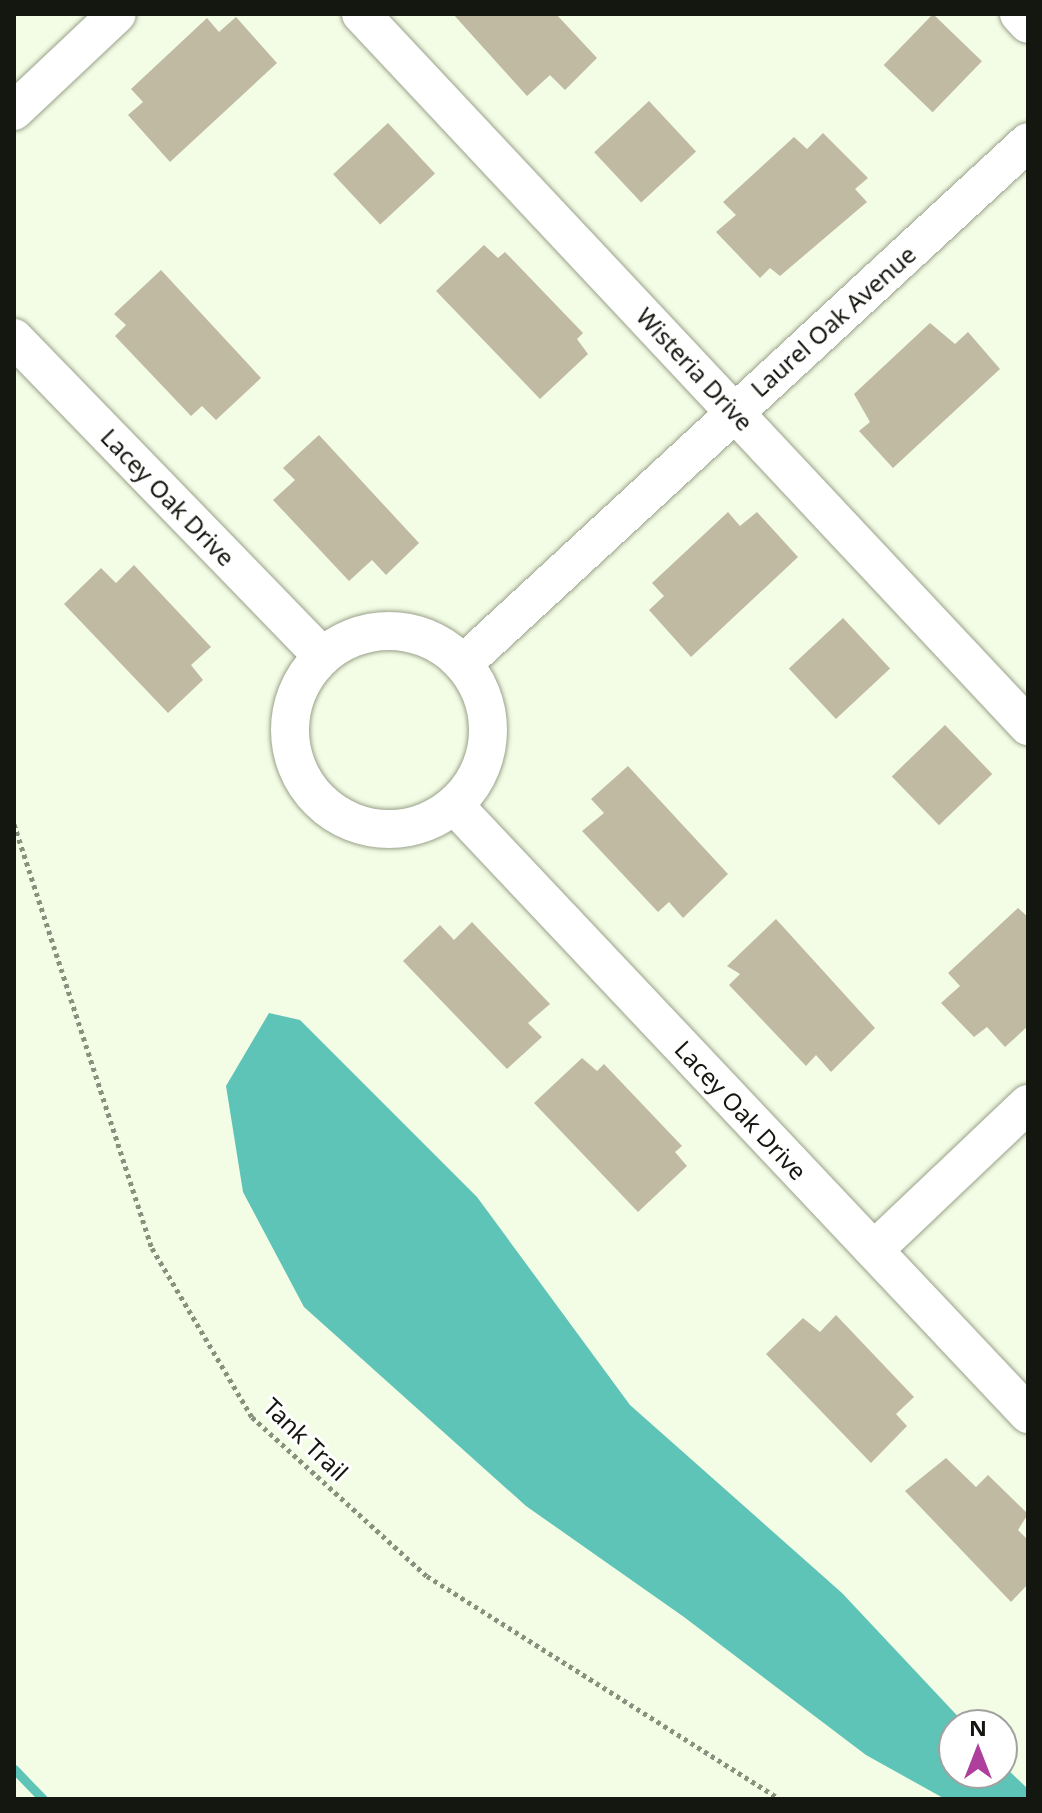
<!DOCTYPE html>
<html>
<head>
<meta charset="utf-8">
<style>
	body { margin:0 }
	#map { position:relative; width:1042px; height:1813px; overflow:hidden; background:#f3fce4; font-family:"Noto Sans",sans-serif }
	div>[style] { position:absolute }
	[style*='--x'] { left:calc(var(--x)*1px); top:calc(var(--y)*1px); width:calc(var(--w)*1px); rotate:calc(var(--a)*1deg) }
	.water>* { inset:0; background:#5dc4b7 }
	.stream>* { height:9px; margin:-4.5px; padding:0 4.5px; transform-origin:4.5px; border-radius:4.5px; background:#5dc4b7 }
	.building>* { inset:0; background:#c0baa3; transform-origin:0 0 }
	.path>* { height:5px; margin-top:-2.5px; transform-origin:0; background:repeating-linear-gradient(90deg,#8a907f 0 4px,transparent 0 8px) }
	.roads { filter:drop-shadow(0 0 2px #99a18b) drop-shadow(0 0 2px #99a18b) }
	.minor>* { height:38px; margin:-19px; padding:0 19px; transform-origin:19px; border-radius:19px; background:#fff }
	.minor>.ring { margin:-19px; padding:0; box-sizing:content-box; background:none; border:38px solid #fff; border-radius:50% }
	span { translate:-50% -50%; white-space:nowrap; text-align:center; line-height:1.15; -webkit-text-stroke:6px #fff; paint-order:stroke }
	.street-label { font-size:24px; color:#14170f }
	.frame { position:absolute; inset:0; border:16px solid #14170f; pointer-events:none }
	.north { position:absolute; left:938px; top:1709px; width:80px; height:80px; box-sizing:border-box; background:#fff; border:2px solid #a1a29f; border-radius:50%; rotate:0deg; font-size:22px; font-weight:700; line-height:32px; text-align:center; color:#14170f }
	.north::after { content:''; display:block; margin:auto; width:28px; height:36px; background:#ae3f9d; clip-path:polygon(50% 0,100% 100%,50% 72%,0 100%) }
</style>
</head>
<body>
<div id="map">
	<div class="water">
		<div style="clip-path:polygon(269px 1013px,300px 1020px,477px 1197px,630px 1405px,842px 1593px,966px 1725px,954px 1725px,954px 1773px,1002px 1773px,1002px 1764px,1028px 1789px,1028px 1799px,945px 1799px,866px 1755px,684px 1617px,526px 1506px,304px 1307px,243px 1192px,226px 1086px)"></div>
	</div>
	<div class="stream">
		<div style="--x:14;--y:1769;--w:42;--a:46"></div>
	</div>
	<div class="building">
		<div style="clip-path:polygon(453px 14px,556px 14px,597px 58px,565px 90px,550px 75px,527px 96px)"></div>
		<div style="left:933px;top:14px;width:68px;height:71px;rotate:44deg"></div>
		<div style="clip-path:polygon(236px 17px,277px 63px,170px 162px,128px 115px,143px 102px,131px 89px,207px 18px,219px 32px)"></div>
		<div style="left:649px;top:101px;width:69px;height:75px;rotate:47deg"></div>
		<div style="left:388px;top:123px;width:69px;height:75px;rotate:47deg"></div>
		<div style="clip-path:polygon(823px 133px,868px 178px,855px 189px,867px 202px,780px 276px,770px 268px,760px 278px,716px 232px,736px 215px,723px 202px,794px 137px,807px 149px)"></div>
		<div style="clip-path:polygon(484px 245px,498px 258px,505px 252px,583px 333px,577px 339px,588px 354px,540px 399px,436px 291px)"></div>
		<div style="clip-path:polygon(161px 270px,261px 378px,216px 420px,202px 406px,191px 416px,115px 336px,126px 325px,114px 314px)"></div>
		<div style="clip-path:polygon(930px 323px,955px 344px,968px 332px,1000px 369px,893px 468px,859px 431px,870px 422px,854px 394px)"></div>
		<div style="clip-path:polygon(319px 435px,419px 543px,386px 575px,372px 560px,349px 581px,273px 500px,295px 480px,283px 468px)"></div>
		<div style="clip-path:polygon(728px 512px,740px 526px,757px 512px,798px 557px,691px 657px,649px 610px,664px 596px,652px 583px)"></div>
		<div style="clip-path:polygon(134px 565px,211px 647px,191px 665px,203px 680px,168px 713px,64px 604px,101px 568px,116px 583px)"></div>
		<div style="left:843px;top:618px;width:69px;height:74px;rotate:47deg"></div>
		<div style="left:945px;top:725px;width:68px;height:74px;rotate:46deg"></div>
		<div style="clip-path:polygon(628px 766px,728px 874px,683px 918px,669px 902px,658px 912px,582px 831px,604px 813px,591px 799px)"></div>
		<div style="clip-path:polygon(1018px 908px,1028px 917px,1028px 1026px,1005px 1047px,987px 1027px,974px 1037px,941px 1003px,960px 986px,948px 973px)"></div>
		<div style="clip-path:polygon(776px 919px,875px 1028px,831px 1072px,816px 1055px,806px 1066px,729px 985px,740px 974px,727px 966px)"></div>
		<div style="clip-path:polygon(472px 922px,550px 1004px,528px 1023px,542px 1037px,507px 1069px,403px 961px,440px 925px,454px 940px)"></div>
		<div style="clip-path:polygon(582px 1058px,597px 1071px,604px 1064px,682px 1146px,675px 1152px,687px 1166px,638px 1212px,534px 1103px)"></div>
		<div style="clip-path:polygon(836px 1315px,914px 1397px,896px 1414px,907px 1426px,871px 1463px,766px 1354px,803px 1318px,820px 1332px)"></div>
		<div style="clip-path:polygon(946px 1458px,976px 1487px,988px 1475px,1028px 1514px,1018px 1530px,1028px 1540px,1028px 1584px,1011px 1602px,905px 1491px)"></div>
	</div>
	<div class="path">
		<div style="--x:14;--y:824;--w:446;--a:72"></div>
		<div style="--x:152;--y:1248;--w:196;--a:59.4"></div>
		<div style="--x:252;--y:1417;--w:236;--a:42.3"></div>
		<div style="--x:427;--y:1576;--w:418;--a:32.3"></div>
	</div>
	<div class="roads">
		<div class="minor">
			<div style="--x:361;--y:14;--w:976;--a:46.87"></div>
			<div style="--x:1019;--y:14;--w:13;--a:48"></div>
			<div style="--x:14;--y:111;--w:141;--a:-43.3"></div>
			<div style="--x:14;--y:338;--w:443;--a:45.9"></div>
			<div class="ring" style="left:290px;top:631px;width:160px;height:160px"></div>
			<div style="--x:463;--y:664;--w:769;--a:-42.73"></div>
			<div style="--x:454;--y:805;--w:837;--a:46.69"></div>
			<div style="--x:874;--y:1250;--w:212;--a:-43.5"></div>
		</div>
	</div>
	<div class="street-label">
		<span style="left:833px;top:321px;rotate:-42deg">Laurel Oak Avenue</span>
		<span style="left:695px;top:369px;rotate:47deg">Wisteria Drive</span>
		<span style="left:168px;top:497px;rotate:46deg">Lacey Oak Drive</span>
		<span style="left:741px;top:1110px;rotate:47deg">Lacey Oak Drive</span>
		<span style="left:306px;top:1439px;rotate:44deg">Tank Trail</span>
	</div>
	<div class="frame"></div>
	<div class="north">N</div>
</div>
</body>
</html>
